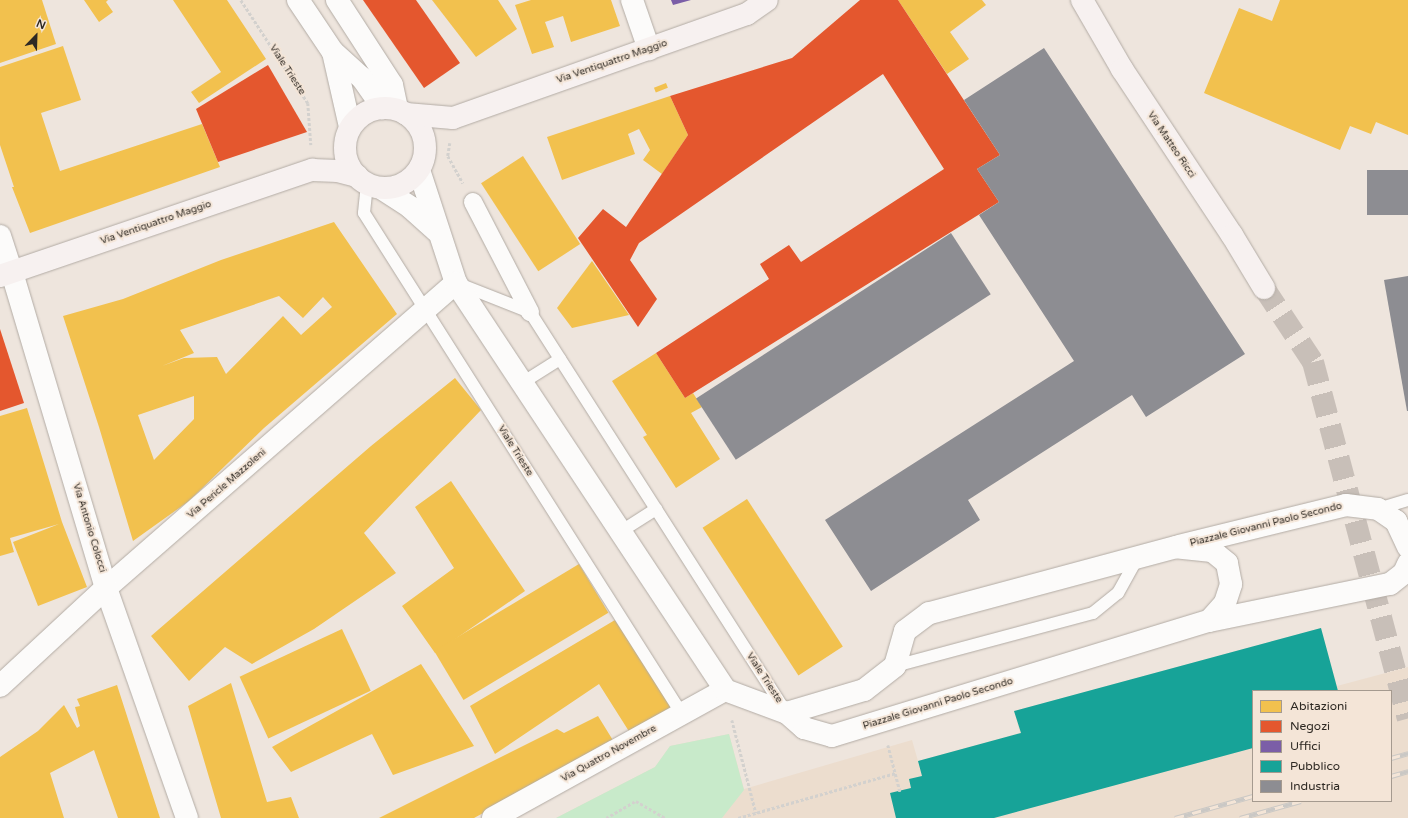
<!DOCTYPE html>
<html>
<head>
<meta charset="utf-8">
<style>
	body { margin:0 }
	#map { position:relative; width:1408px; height:818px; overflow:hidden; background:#eee5dd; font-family:"Varela Round",sans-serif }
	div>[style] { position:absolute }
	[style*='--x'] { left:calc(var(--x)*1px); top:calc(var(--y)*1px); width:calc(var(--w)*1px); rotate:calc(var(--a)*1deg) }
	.built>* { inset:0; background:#ecddce }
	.green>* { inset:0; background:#c8eaca }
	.homes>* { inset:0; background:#f2c14e; transform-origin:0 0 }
	.shops>* { inset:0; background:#e4572e }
	.offices>* { inset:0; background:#7b5ea7 }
	.public>* { inset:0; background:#17a398 }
	.industry>* { inset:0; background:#8d8d92; transform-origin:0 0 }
	.secondary-tunnel>* { height:22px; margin-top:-11px; transform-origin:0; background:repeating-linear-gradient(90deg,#c8bfb8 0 22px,transparent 0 33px) }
	.path>* { height:2.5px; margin-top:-1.25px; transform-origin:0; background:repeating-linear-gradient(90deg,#d3d1ce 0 3px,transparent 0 5px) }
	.roads { filter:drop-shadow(0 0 1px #b2aba4) drop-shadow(0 0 1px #b2aba4) }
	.service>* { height:12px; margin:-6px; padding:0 6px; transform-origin:6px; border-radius:6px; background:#fcfbfa }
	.pedestrian>* { height:18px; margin:-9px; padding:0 9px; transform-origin:9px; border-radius:9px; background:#fcfbfa }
	.minor>* { height:22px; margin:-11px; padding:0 11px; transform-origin:11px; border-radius:11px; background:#fcfbfa }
	.tertiary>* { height:22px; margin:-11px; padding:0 11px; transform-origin:11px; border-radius:11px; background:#fcfbfa }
	.secondary>* { height:22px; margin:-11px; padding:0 11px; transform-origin:11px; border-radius:11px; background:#f7f1f0 }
	.secondary>.ring { margin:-11px; padding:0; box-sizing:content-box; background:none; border:22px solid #f7f1f0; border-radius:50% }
	.rail>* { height:4.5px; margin-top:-2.25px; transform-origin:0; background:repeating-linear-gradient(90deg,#f4e5d7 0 9px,#cac8c5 0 18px); box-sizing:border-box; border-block:1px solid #cac8c5 }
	span { translate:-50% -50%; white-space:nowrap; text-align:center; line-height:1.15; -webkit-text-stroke:4px #f4e5d7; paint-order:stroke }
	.street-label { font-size:10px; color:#2e2923 }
	.legend { position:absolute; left:1252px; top:690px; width:140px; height:112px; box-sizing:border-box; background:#f4e5d7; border:1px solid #a59a8f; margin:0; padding:5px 7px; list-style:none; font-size:12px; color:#2e2923 }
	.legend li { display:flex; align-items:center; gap:8px; height:20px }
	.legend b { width:20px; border:1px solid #a59a8f }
	.north { position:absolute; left:16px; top:16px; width:40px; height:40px; -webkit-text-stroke:3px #f4e5d7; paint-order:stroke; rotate:23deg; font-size:11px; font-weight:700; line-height:16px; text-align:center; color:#2e2923 }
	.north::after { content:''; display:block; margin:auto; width:14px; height:18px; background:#2e2923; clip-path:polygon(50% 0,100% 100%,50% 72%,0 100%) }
</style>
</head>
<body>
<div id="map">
	<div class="built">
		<div style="clip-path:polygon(evenodd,1321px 628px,1337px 686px,1408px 667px,1408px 818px,556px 818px,655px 767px,670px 746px,729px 734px,744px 789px,912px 740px,918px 761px,1020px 733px,1014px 711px,1321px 628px,1253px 691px,1391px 691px,1391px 801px,1253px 801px,1253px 691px)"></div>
	</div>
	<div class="green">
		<div style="clip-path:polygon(729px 734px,744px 790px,722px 818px,556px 818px,655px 767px,670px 746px)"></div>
	</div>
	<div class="homes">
		<div style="clip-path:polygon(0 0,42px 0,56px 44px,0 63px)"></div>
		<div style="clip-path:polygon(84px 0,108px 0,106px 2px,113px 12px,99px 22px)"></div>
		<div style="clip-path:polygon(173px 0,227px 0,266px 59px,199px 103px,191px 92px,221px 72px)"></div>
		<div style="clip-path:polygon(432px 0,498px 0,517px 29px,476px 57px)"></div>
		<div style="clip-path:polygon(531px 0,611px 0,620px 26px,571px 42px,563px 16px,545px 22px,554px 47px,532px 54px,515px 5px)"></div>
		<div style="clip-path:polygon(898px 0,982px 0,986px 5px,950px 32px,969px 59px,947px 74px)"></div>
		<div style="clip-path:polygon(1280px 0,1408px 0,1408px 135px,1376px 122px,1371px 134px,1350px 126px,1340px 150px,1204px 93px,1239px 8px,1272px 21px)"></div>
		<div style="clip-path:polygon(63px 46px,81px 100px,41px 113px,60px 171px,202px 124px,220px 167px,30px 233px,12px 187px,14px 187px,0 145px,0 67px)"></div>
		<div style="left:666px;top:83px;width:5px;height:13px;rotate:68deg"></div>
		<div style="clip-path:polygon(670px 96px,688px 135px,662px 174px,643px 160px,650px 150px,639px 129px,628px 134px,635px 154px,562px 180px,547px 137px)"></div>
		<div style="left:523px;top:156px;width:105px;height:50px;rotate:57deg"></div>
		<div style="clip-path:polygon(evenodd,334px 222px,397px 314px,264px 428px,189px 501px,133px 541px,99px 427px,63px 316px,123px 299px,221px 260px,334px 222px,279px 296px,303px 318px,323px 297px,332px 307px,301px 335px,283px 316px,226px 374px,217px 357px,184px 358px,162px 366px,194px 353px,180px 330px,279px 296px,334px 222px,194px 396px,194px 419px,154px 460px,138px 415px,194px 396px)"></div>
		<div style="clip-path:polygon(592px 261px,629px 315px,572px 328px,557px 308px)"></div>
		<div style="clip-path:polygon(656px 353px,685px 398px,693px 393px,702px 407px,691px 413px,720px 459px,676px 488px,643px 437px,647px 435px,612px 381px)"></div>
		<div style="clip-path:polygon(455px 378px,481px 410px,364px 533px,396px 573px,314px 629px,252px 664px,225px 647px,189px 681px,151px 636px,371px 446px)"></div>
		<div style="clip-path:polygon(27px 408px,62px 522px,87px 587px,38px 606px,13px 542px,59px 524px,10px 538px,14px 552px,0 556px,0 416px)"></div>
		<div style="clip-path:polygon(451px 481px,525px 591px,435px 653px,402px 606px,454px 568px,415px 507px)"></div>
		<div style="left:747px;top:499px;width:176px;height:53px;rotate:57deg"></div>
		<div style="left:579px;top:564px;width:57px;height:169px;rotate:59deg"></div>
		<div style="clip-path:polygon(615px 620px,673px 709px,630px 733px,599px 684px,495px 754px,470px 706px)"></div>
		<div style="left:342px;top:629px;width:68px;height:113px;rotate:65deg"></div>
		<div style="clip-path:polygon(421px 664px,474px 746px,393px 775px,372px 734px,291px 772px,272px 747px)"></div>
		<div style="clip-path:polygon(231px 683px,267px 802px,291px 797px,299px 818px,221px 818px,188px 706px)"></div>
		<div style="clip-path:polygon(117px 685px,160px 818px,118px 818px,94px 750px,50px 773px,64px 818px,0 818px,0 757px,38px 731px,64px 705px,77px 728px,80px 726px,75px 707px,80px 706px,77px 699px)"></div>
		<div style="clip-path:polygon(598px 716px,614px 742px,474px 818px,379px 818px,557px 729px,564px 733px)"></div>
	</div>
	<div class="shops">
		<div style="clip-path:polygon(363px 0,416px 0,460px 63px,424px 88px)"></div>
		<div style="clip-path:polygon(860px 0,898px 0,1000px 155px,977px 169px,999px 202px,685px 398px,656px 353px,769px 279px,760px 264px,789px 245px,801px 262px,944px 169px,883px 74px,639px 243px,630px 260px,657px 299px,638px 327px,578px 238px,603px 209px,626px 227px,688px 135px,670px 96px,792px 58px)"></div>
		<div style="clip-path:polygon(268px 65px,307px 132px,218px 162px,196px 109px)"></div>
		<div style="clip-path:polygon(0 329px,24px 403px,0 411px)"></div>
	</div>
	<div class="offices">
		<div style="clip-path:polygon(671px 0,691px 0,673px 5px)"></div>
	</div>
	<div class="public">
		<div style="clip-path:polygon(1321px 628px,1338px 691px,1253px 691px,1253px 748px,994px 818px,896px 818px,890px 793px,911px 788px,909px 779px,922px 776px,918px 761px,1021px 733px,1014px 711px)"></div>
	</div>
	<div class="industry">
		<div style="clip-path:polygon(1044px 48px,1245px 354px,1146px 417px,1132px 395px,968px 500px,980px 520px,871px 591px,825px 520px,1074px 361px,979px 215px,999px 202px,977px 169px,1000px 155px,964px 100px)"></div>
		<div style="left:1408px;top:170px;width:45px;height:41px;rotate:90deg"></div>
		<div style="left:951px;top:233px;width:73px;height:304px;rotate:57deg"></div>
		<div style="clip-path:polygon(1408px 276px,1408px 411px,1407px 411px,1384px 280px)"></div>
	</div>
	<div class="secondary-tunnel">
		<div style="--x:1264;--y:288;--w:89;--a:56.5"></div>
		<div style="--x:1313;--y:362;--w:369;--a:75.1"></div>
	</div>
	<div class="path">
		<div style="--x:241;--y:0;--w:123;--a:57"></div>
		<div style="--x:308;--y:103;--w:42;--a:85.9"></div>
		<div style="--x:450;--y:143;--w:13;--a:99"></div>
		<div style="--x:448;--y:156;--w:31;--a:61"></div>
		<div style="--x:732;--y:720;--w:96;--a:75.5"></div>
		<div style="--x:888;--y:745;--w:48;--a:75.4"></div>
		<div style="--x:606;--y:818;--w:34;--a:-30"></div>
		<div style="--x:636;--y:801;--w:34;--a:30"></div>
		<div style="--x:738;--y:818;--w:164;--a:-15.9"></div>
	</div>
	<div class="roads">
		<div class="service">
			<div style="--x:367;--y:184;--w:29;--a:96"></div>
			<div style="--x:364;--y:213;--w:593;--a:57.6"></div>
			<div style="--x:459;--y:284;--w:76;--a:21.5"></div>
			<div style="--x:530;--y:312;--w:473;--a:57.4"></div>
			<div style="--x:522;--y:383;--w:45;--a:-32.3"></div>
			<div style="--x:1378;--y:509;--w:31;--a:-17"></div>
			<div style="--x:620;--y:532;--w:43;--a:-32.6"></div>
			<div style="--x:895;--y:666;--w:205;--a:-15"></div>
			<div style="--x:1093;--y:613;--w:32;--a:-39"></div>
			<div style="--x:1118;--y:593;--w:41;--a:-60.9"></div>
		</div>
		<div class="pedestrian">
			<div style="--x:473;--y:202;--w:124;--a:62.6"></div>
		</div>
		<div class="minor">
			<div style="--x:337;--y:0;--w:101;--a:57.1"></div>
			<div style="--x:392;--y:85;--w:25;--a:78"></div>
			<div style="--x:632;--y:0;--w:52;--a:70.9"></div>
			<div style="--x:0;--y:236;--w:38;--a:72"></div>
			<div style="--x:1179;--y:546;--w:172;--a:-13.8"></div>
			<div style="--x:1346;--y:505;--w:32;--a:7"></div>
			<div style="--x:1378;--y:509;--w:22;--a:34"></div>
			<div style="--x:1396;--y:521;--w:29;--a:65"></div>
			<div style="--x:1209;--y:621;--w:185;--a:-11.6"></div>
			<div style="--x:1390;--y:584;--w:18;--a:-38"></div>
			<div style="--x:1404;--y:573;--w:10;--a:-66"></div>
			<div style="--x:187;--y:818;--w:244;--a:-109.4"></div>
			<div style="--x:106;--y:588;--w:464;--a:-41.1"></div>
			<div style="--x:493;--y:818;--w:265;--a:-28.9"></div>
		</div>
		<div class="tertiary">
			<div style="--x:298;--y:0;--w:63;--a:56.1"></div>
			<div style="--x:333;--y:52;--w:39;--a:42"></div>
			<div style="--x:362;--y:78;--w:37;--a:55"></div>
			<div style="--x:333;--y:52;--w:77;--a:77.2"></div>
			<div style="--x:419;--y:170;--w:119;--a:71.9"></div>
			<div style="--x:456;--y:283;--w:488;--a:56.5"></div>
			<div style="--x:725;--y:690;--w:66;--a:20.4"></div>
			<div style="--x:787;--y:713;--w:23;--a:41"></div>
			<div style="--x:804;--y:728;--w:29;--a:16"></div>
			<div style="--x:832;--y:736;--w:394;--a:-17"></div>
			<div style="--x:1209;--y:621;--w:24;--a:-48"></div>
			<div style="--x:1225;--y:603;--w:20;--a:-72"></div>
			<div style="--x:1231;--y:584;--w:21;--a:-101"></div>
			<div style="--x:1227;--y:563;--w:19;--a:-141"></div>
			<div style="--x:1212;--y:551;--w:36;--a:-174"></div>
			<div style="--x:1176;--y:547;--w:256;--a:165"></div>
			<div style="--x:929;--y:613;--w:30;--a:143"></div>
			<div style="--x:905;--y:631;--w:36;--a:106"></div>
			<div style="--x:895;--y:666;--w:39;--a:142"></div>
			<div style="--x:864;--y:690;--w:80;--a:163.4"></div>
			<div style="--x:381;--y:188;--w:35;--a:33"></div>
			<div style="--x:410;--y:207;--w:36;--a:42"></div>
			<div style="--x:0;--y:686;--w:144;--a:-42.8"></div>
			<div style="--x:106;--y:588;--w:330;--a:-106.6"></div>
		</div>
		<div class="secondary">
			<div style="--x:1082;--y:0;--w:80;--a:59.9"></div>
			<div style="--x:1122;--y:69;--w:199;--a:56.5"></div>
			<div style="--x:1232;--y:235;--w:62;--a:58.9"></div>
			<div class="ring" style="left:345px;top:108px;width:58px;height:58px"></div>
			<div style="--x:406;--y:114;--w:47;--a:4.9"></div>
			<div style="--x:453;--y:118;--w:312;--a:-19.5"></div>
			<div style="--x:747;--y:14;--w:24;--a:-35"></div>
			<div style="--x:0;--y:276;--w:330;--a:-18.8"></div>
			<div style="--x:312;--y:170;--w:26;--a:2"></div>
			<div style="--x:338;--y:171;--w:20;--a:15"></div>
		</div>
	</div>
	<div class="rail">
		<div style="--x:1391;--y:758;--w:18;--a:-16"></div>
		<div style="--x:1391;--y:776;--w:18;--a:-16"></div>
		<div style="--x:1175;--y:818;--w:81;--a:-15.8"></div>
		<div style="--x:1240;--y:818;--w:63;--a:-15.6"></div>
	</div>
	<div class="street-label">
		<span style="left:612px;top:62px;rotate:-19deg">Via Ventiquattro Maggio</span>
		<span style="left:287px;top:70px;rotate:57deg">Viale Trieste</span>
		<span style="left:1171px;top:145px;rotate:56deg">Via Matteo Ricci</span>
		<span style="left:156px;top:223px;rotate:-19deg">Via Ventiquattro Maggio</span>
		<span style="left:515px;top:451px;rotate:58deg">Viale Trieste</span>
		<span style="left:227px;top:484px;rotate:-41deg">Via Pericle Mazzoleni</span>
		<span style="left:1266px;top:525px;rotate:-14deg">Piazzale Giovanni Paolo Secondo</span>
		<span style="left:89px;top:528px;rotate:73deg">Via Antonio Colocci</span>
		<span style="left:764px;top:678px;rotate:57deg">Viale Trieste</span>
		<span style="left:938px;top:704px;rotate:-17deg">Piazzale Giovanni Paolo Secondo</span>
		<span style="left:609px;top:754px;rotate:-29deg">Via Quattro Novembre</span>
	</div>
	<ul class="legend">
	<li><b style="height:11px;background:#f2c14e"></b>Abitazioni</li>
	<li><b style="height:11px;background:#e4572e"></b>Negozi</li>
	<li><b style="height:11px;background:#7b5ea7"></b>Uffici</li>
	<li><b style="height:11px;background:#17a398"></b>Pubblico</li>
	<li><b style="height:11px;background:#8d8d92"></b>Industria</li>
	</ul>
	<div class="north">N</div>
</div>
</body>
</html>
